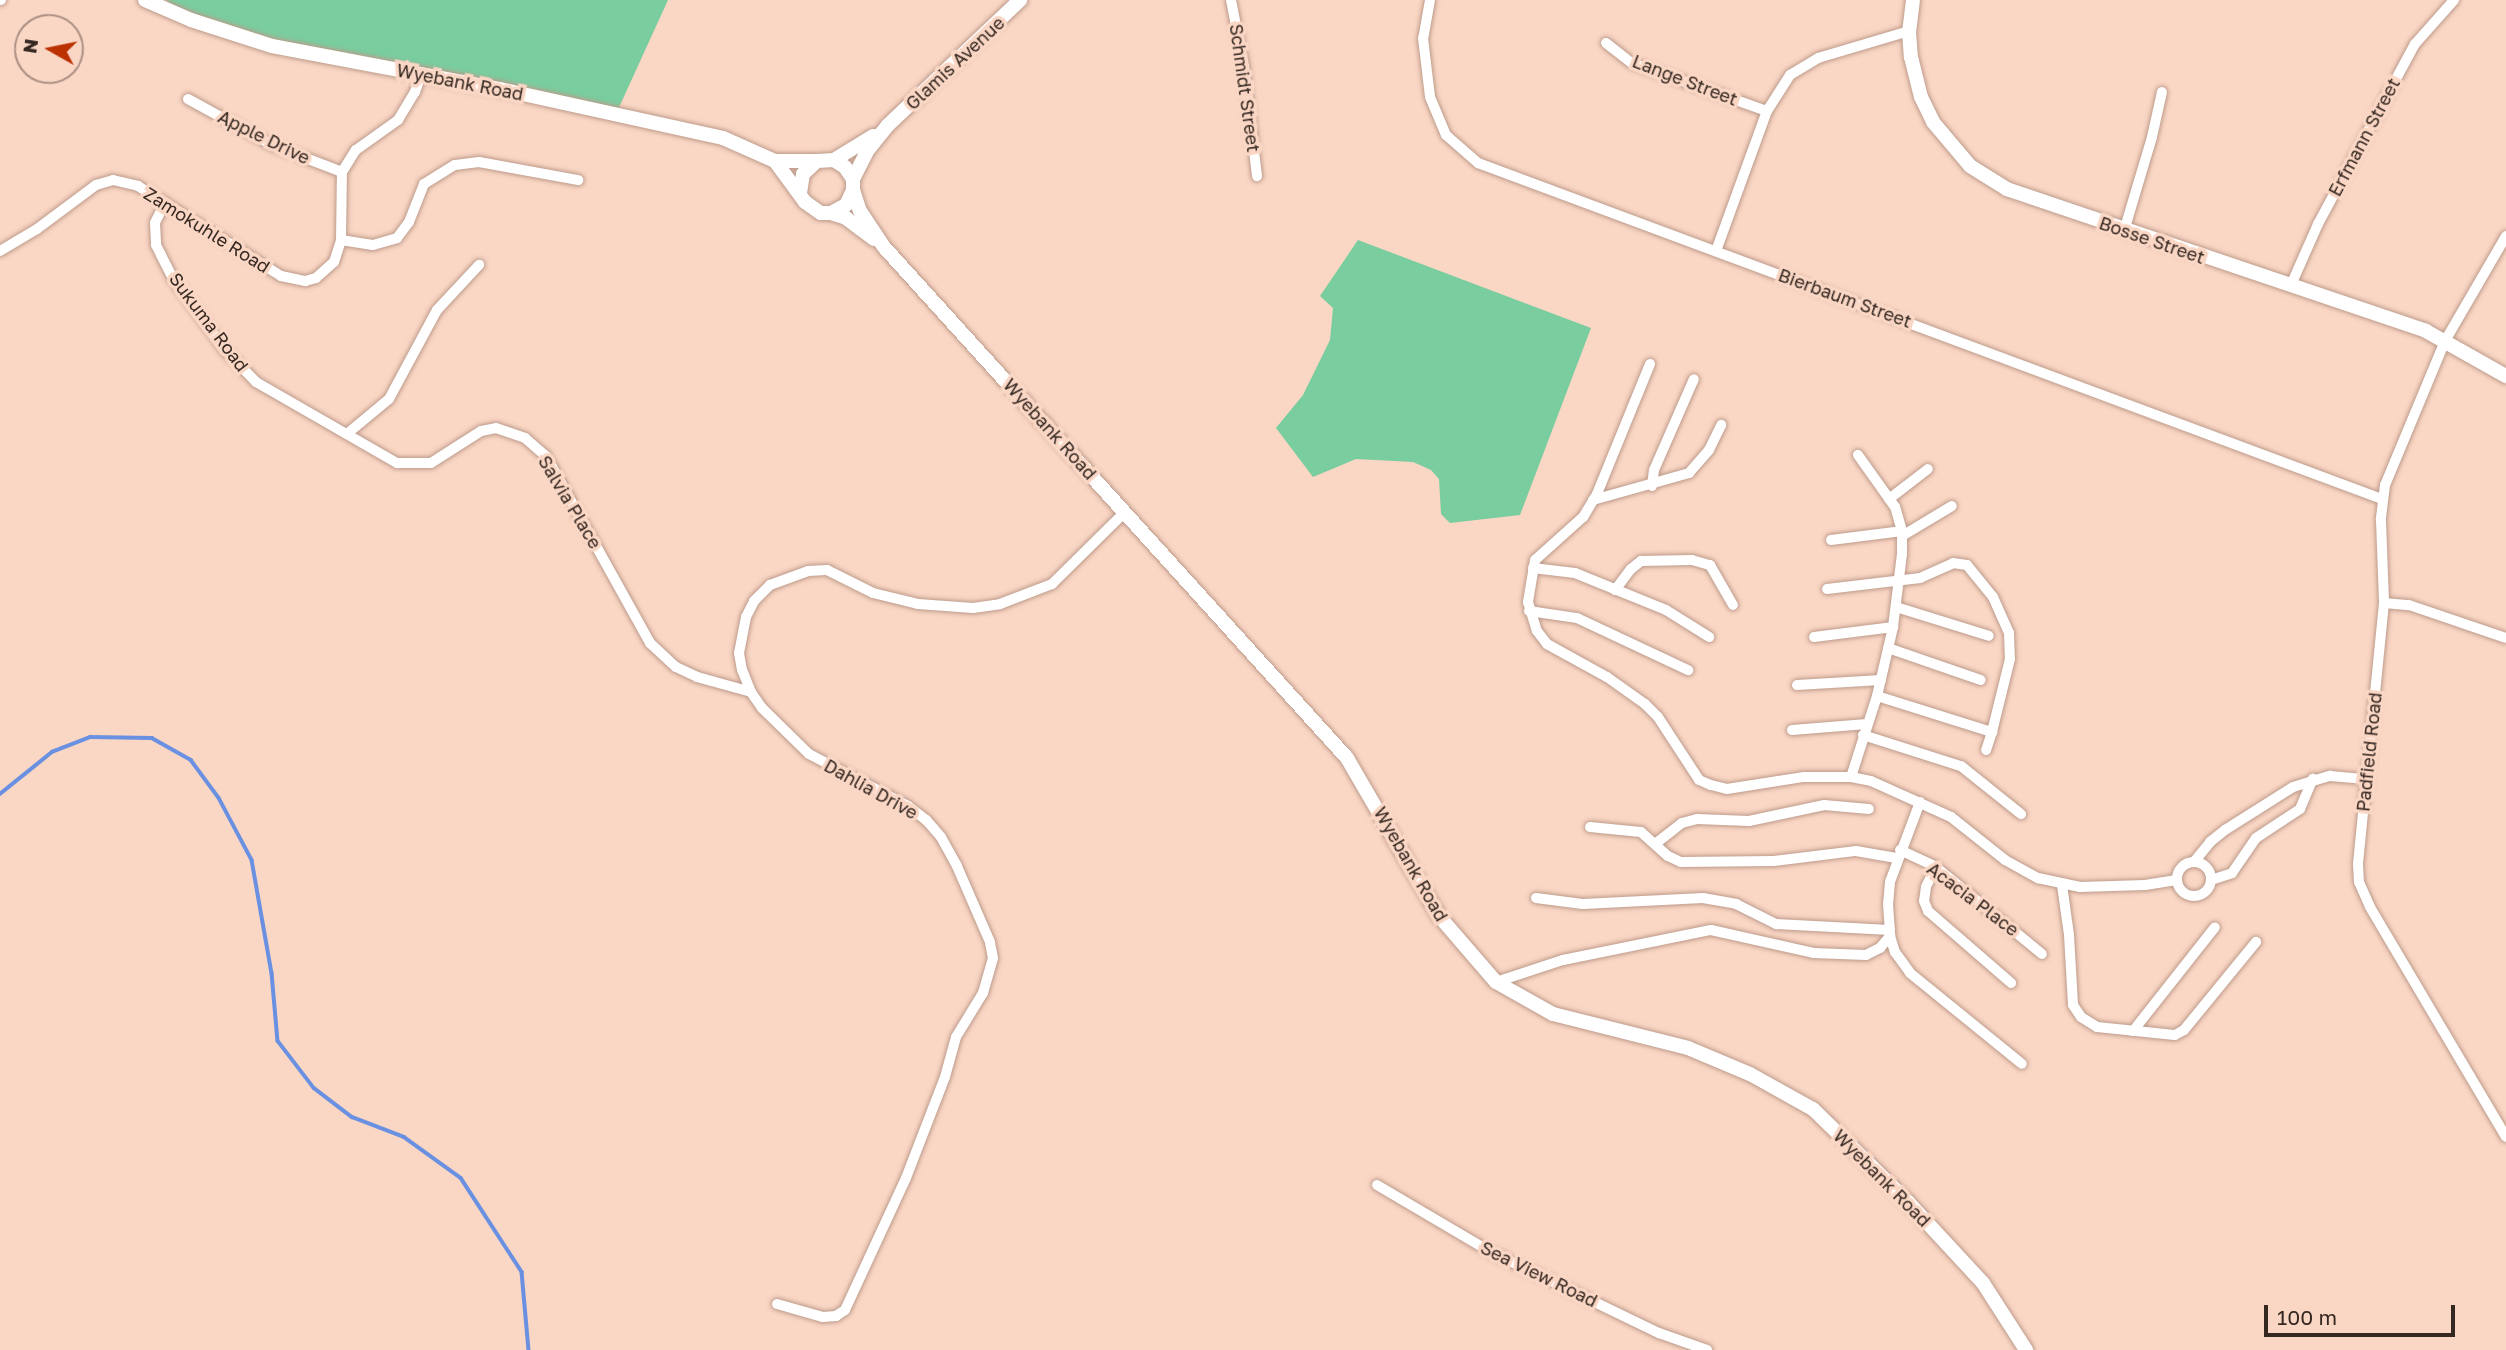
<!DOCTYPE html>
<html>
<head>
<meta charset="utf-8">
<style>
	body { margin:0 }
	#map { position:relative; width:2506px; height:1350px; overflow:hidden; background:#fad6c4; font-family:"Golos Text",sans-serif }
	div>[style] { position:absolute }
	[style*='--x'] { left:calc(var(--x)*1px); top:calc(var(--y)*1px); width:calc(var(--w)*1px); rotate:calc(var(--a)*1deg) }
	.green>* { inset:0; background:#7acd9f }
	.stream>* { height:3.5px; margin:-1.75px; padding:0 1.75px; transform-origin:1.75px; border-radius:1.75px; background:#6a90e1 }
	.roads { filter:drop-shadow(0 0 2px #bd9b8b) drop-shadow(0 0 2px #bd9b8b) }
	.street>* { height:10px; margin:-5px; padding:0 5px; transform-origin:5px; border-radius:5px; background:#fff }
	.street>.ring { margin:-5px; padding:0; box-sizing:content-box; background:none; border:10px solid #fff; border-radius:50% }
	.secondary>* { height:14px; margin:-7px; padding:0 7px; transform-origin:7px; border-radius:7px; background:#fff }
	span { translate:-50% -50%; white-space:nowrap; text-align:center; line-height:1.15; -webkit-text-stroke:7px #fad6c4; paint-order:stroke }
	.street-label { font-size:18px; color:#352821 }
	.north { position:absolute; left:14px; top:14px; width:70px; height:70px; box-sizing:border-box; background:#fad6c4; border:2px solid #ab9083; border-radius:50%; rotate:279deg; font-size:19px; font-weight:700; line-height:28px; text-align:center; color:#352821 }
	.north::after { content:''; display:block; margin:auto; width:24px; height:32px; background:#bb3200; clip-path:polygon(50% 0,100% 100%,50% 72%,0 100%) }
	.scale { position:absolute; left:2264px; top:1305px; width:191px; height:32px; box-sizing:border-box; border:4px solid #352821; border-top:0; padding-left:9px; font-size:21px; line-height:24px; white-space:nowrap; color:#352821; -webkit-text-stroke:5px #fad6c4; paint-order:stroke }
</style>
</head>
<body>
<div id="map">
	<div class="green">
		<div style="clip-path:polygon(167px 0,668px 0,616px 114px,272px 44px,164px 7px)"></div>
		<div style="clip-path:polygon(1358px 240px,1591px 328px,1520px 515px,1450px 523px,1441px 514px,1439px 479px,1431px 470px,1413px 462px,1356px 459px,1313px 477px,1276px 428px,1303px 395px,1330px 340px,1333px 308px,1320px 296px)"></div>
	</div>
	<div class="stream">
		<div style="--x:0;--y:794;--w:67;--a:-38.9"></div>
		<div style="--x:52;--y:752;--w:41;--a:-21.5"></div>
		<div style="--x:90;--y:737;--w:62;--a:0.9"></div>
		<div style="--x:152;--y:738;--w:45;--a:29.4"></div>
		<div style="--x:191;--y:760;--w:47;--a:53.6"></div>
		<div style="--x:219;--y:798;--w:70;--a:62"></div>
		<div style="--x:252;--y:860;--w:115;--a:80"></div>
		<div style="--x:272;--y:973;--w:68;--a:85"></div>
		<div style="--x:278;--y:1041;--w:59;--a:52.5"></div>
		<div style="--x:314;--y:1088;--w:48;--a:37.3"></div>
		<div style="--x:352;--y:1117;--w:56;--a:21"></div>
		<div style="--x:404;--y:1137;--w:70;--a:35.7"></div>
		<div style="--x:461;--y:1178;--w:112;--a:57"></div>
		<div style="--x:522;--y:1272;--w:78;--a:84.9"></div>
	</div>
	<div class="roads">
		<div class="street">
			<div style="--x:0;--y:0;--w:1;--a:0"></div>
			<div style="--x:1231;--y:0;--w:68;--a:79"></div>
			<div style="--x:1244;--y:67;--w:110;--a:83.2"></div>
			<div style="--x:1430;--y:0;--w:39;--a:100"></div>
			<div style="--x:1423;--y:38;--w:59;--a:83.2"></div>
			<div style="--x:1430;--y:97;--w:41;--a:67.2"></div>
			<div style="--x:1446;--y:135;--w:43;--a:41.2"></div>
			<div style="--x:1478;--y:163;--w:964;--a:20.39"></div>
			<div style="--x:1606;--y:43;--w:33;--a:38"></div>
			<div style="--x:1632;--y:63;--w:143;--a:19.6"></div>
			<div style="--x:188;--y:99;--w:96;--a:28.7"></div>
			<div style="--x:272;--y:145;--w:75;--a:21.1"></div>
			<div style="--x:165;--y:203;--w:22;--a:117"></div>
			<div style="--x:155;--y:223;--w:22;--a:87"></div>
			<div style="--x:156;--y:245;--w:11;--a:63"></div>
			<div style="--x:161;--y:255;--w:28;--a:63"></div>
			<div style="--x:174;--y:280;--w:87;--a:53.9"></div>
			<div style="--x:225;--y:350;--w:45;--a:45.9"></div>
			<div style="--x:256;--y:382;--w:163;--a:29.9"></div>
			<div style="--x:397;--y:463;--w:34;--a:0"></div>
			<div style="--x:431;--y:463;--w:59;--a:-32.6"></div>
			<div style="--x:481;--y:431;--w:15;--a:-11"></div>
			<div style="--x:496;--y:428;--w:31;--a:19"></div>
			<div style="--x:525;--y:438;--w:28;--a:41"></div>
			<div style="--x:546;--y:456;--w:214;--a:60.9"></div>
			<div style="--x:650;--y:643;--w:35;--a:43"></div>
			<div style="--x:676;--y:667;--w:23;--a:25"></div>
			<div style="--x:697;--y:677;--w:56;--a:15.5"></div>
			<div style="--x:2124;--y:231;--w:98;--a:-73.4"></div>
			<div style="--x:2152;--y:137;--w:46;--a:-77.5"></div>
			<div style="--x:2506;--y:236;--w:121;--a:120.2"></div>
			<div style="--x:2445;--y:341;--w:156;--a:112.6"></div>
			<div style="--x:2385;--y:485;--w:35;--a:97"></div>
			<div style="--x:2381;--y:520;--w:83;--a:87.9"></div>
			<div style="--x:2384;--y:603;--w:262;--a:95.7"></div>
			<div style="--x:2358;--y:864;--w:18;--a:87"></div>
			<div style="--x:2359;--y:882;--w:27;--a:66"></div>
			<div style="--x:2370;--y:907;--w:267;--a:59.4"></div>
			<div style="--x:341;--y:240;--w:32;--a:9"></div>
			<div style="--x:373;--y:245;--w:25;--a:-16"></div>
			<div style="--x:397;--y:238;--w:20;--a:-53"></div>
			<div style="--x:409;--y:222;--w:41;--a:-68.5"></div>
			<div style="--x:424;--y:184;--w:36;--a:-32"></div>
			<div style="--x:455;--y:165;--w:24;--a:-7"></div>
			<div style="--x:479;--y:162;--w:101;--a:10.3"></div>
			<div style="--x:0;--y:251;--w:43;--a:-30.7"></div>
			<div style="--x:37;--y:229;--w:74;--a:-36.7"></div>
			<div style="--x:96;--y:185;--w:18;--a:-16"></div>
			<div style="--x:113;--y:180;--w:26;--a:13"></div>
			<div style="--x:138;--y:186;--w:169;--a:32.2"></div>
			<div style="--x:281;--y:276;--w:25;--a:12"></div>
			<div style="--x:305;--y:281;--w:11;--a:-15"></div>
			<div style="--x:316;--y:278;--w:24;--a:-42"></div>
			<div style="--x:334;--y:262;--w:23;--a:-72"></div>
			<div style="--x:341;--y:240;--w:68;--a:-89.2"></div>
			<div style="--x:342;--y:172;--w:26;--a:-58"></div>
			<div style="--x:356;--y:150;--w:52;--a:-35.5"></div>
			<div style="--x:398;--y:120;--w:33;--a:-59"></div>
			<div style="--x:415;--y:92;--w:18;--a:-71"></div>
			<div style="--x:1716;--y:251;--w:149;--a:-70"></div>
			<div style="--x:1767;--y:111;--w:43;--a:-57.4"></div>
			<div style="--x:1790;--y:75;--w:33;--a:-31"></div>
			<div style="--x:1818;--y:58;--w:95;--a:-16.5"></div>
			<div style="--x:2291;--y:285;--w:67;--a:-66.1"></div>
			<div style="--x:2318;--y:224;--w:204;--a:-61.7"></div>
			<div style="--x:2415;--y:44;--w:59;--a:-48.4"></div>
			<div style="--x:1650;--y:364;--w:140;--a:112.2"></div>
			<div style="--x:1597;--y:494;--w:27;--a:121"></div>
			<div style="--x:1583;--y:517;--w:64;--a:138.1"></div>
			<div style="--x:1535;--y:560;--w:43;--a:99.5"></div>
			<div style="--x:1528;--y:602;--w:30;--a:73"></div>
			<div style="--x:1537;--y:631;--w:16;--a:52"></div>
			<div style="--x:1547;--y:644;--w:68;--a:28.8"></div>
			<div style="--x:1607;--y:677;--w:47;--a:35.4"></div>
			<div style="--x:1645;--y:704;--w:18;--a:45"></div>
			<div style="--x:1658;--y:717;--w:75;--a:56.9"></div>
			<div style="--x:1699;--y:780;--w:13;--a:23"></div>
			<div style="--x:1711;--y:785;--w:16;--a:14"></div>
			<div style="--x:1727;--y:789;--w:78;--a:-8.9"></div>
			<div style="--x:1804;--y:777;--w:47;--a:0"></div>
			<div style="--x:1851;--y:777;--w:20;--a:11"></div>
			<div style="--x:1871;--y:781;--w:88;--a:24.2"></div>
			<div style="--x:1951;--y:817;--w:69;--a:38.5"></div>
			<div style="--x:2005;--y:860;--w:38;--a:29"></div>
			<div style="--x:2038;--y:878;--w:43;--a:12.1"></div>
			<div style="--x:2080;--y:887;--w:65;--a:-1.8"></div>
			<div style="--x:2145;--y:885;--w:32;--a:-9"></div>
			<div style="--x:348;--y:433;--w:53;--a:-39.7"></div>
			<div style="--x:389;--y:399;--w:101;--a:-61.7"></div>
			<div style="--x:437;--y:310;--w:62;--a:-47"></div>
			<div style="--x:1652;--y:486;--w:16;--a:-83"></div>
			<div style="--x:1654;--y:470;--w:99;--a:-66.3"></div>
			<div style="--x:1889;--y:499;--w:49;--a:-37.6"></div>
			<div style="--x:1593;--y:500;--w:100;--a:-15.7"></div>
			<div style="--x:1689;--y:473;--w:30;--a:-49"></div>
			<div style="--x:1709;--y:450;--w:28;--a:-64"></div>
			<div style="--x:1902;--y:536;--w:58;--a:-31"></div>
			<div style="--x:1831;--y:540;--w:72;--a:-7.2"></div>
			<div style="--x:1533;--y:568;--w:42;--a:6.8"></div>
			<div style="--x:1575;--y:573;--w:98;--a:22.1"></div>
			<div style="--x:1666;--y:610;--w:51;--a:32.1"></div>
			<div style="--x:1827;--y:589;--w:94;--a:-6.7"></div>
			<div style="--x:1920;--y:578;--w:36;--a:-24"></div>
			<div style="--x:1953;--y:563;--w:14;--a:8"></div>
			<div style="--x:1967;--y:565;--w:41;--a:50.9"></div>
			<div style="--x:1993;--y:597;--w:39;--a:66"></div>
			<div style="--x:2009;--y:633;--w:26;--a:88"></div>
			<div style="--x:2010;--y:659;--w:75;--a:103.9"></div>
			<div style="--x:1615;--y:590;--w:26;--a:-53"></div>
			<div style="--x:1631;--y:569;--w:13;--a:-39"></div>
			<div style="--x:1641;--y:561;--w:51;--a:-1.1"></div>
			<div style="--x:1692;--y:560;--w:19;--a:16"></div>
			<div style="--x:1710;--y:565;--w:46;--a:60.1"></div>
			<div style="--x:2384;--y:603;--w:25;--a:5"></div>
			<div style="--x:2409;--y:605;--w:102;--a:18.8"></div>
			<div style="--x:1896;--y:607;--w:97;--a:17.3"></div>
			<div style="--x:1529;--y:611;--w:49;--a:8.3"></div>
			<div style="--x:1577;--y:618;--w:123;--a:25.1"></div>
			<div style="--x:1814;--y:637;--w:80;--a:-7.2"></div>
			<div style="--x:1888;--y:648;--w:98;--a:19"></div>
			<div style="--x:1797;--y:685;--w:84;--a:-3.4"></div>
			<div style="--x:1877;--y:696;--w:121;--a:17.4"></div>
			<div style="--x:1992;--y:732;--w:19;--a:108"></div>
			<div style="--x:1792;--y:730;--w:75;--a:-4.6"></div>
			<div style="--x:1863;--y:735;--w:103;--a:17.6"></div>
			<div style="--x:1961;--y:766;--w:77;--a:38.7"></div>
			<div style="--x:1851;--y:777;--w:85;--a:-72.2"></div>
			<div style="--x:1877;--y:696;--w:71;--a:-76.9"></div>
			<div style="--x:1893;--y:627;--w:74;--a:-83"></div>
			<div style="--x:1902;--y:554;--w:23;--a:-90"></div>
			<div style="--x:1902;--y:531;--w:25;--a:-106"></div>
			<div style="--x:1895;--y:507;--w:64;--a:-125.4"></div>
			<div style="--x:1920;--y:802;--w:85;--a:110.6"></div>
			<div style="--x:1890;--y:882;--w:22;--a:95"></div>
			<div style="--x:1888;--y:904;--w:32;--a:86"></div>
			<div style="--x:1890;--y:936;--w:17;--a:73"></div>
			<div style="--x:1895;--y:952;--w:26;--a:54"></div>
			<div style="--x:1910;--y:973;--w:144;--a:39.1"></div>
			<div style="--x:1590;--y:827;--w:51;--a:5.6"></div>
			<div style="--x:1641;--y:832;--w:36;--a:42"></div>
			<div style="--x:1668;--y:856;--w:14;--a:25"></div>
			<div style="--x:1681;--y:862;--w:93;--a:-0.6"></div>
			<div style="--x:1774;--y:861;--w:83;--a:-7"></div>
			<div style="--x:1856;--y:851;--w:41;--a:9.9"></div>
			<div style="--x:1655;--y:844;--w:34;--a:-38"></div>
			<div style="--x:1682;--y:823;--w:16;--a:-15"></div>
			<div style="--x:1697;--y:819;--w:52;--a:2.2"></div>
			<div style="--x:1749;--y:821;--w:77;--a:-12"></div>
			<div style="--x:1824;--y:805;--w:45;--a:5.1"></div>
			<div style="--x:1900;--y:850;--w:40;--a:25"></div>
			<div style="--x:1936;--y:867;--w:137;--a:39.4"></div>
			<div class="ring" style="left:2177px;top:862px;width:24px;height:24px"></div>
			<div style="--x:2194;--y:862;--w:26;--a:-51"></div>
			<div style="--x:2210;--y:842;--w:19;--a:-39"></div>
			<div style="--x:2225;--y:830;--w:80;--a:-32.3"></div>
			<div style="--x:2293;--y:787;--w:39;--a:-17"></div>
			<div style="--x:2330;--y:776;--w:36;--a:5"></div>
			<div style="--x:1936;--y:867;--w:22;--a:117"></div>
			<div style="--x:1926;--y:887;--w:14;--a:98"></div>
			<div style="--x:1924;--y:901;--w:11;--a:68"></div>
			<div style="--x:1928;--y:911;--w:110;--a:40.9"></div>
			<div style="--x:2211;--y:880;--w:22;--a:-18"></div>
			<div style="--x:2232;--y:873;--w:42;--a:-55.6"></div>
			<div style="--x:2256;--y:838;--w:53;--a:-33.4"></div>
			<div style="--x:2300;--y:809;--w:33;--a:-67"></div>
			<div style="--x:2062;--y:885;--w:50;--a:82"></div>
			<div style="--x:2069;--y:935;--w:70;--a:86.7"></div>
			<div style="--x:2073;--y:1005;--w:14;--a:56"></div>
			<div style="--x:2081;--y:1017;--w:19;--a:32"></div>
			<div style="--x:2097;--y:1027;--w:78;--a:5.9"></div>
			<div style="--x:2175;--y:1035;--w:10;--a:-29"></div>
			<div style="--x:2184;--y:1030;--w:114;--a:-50.7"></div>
			<div style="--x:1536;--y:898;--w:47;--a:7.3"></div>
			<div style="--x:1583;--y:904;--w:120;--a:-2.9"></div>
			<div style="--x:1703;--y:898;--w:34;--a:10"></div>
			<div style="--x:1736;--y:904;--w:45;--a:26.6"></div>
			<div style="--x:1776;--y:924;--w:114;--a:3"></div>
			<div style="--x:1496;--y:982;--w:71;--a:-18.2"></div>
			<div style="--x:1563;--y:960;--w:151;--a:-11.5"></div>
			<div style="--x:1711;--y:930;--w:106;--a:12.6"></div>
			<div style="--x:1814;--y:953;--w:52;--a:2.2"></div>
			<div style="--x:1866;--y:955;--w:16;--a:-27"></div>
			<div style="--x:1880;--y:948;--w:16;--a:-50"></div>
			<div style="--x:2133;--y:1031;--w:132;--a:-51.7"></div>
			<div style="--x:1377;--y:1185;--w:130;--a:30.5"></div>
			<div style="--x:1489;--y:1251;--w:189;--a:25.8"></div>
			<div style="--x:1659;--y:1333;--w:51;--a:19.5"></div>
			<div style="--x:777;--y:1304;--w:48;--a:15.8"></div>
			<div style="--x:823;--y:1317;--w:13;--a:-4"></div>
			<div style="--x:836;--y:1316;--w:11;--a:-34"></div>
			<div style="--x:845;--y:1310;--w:145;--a:-65.2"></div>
			<div style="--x:906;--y:1178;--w:108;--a:-68.9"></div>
			<div style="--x:945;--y:1077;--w:41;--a:-74.6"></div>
			<div style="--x:956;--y:1037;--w:52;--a:-58.5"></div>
			<div style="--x:983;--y:993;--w:36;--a:-74"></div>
			<div style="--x:993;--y:958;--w:16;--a:-101"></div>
			<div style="--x:990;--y:942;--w:83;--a:-113.5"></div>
			<div style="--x:957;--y:866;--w:33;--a:-119"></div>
			<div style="--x:941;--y:837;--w:23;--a:-131"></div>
			<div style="--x:926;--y:820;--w:23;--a:-142"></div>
			<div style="--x:908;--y:806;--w:112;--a:-152.3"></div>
			<div style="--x:809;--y:754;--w:66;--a:-135.6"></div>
			<div style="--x:762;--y:708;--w:19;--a:-125"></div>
			<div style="--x:751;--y:692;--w:24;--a:-112"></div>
			<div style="--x:742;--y:670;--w:17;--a:-100"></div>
			<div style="--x:739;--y:653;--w:37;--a:-79"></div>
			<div style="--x:746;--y:617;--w:18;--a:-63"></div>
			<div style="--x:754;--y:601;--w:23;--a:-45"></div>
			<div style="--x:770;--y:585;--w:40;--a:-20.2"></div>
			<div style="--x:808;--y:571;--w:19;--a:-3"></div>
			<div style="--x:827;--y:570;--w:51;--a:26.6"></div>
			<div style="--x:873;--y:593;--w:46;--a:13.7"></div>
			<div style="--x:918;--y:604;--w:55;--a:4.2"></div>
			<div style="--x:973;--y:608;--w:27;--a:-8"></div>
			<div style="--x:1000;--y:604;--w:56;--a:-21"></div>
			<div style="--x:1052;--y:584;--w:103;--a:-44.6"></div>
		</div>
		<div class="secondary">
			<div style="--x:145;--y:0;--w:50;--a:23.5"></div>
			<div style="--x:191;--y:20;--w:85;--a:17.8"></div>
			<div style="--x:272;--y:46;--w:232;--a:10.7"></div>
			<div style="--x:500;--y:89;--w:228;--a:12.4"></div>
			<div style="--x:723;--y:138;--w:57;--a:23.9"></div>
			<div style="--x:775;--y:161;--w:51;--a:53.8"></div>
			<div style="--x:805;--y:202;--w:19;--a:35"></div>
			<div style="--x:821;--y:213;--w:10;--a:0"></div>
			<div style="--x:831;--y:213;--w:17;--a:-28"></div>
			<div style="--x:846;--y:205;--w:17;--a:-65"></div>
			<div style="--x:853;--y:190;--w:11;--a:-90"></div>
			<div style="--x:853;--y:179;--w:14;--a:-124"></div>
			<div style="--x:845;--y:167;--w:13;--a:-148"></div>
			<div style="--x:834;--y:160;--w:17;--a:177"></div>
			<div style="--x:817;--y:161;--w:19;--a:137"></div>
			<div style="--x:803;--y:174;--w:19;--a:99"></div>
			<div style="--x:1913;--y:0;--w:31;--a:97"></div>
			<div style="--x:1909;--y:31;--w:26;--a:86"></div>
			<div style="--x:1911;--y:57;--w:41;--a:76"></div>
			<div style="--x:1921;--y:97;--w:28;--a:64"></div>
			<div style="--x:1933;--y:122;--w:57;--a:49.9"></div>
			<div style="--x:1970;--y:166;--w:44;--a:31.9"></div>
			<div style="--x:2007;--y:189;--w:442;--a:18.7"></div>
			<div style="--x:2426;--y:331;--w:92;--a:29.4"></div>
			<div style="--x:834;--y:160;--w:46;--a:-31.6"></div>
			<div style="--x:775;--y:161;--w:42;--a:0"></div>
			<div style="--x:853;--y:179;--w:31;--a:-63"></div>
			<div style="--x:867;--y:151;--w:33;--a:-51"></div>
			<div style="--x:888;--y:125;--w:182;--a:-43.4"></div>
			<div style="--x:853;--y:190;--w:22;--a:72"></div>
			<div style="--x:860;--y:211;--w:43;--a:56.3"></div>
			<div style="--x:884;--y:247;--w:690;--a:47.82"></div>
			<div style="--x:1347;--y:758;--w:183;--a:59.8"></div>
			<div style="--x:1439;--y:916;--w:87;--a:49.2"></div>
			<div style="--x:1496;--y:982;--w:65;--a:29.3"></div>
			<div style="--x:1553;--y:1014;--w:139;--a:14.1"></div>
			<div style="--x:1688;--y:1048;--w:67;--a:22.8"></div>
			<div style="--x:1750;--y:1074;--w:72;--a:29.1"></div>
			<div style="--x:1813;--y:1109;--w:133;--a:44.4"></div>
			<div style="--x:1908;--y:1202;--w:110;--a:47.2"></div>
			<div style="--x:1983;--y:1283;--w:80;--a:57.3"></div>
			<div style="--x:831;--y:213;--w:16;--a:18"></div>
			<div style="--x:846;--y:218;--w:35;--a:37"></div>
		</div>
	</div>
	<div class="street-label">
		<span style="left:955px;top:63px;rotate:-43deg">Glamis Avenue</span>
		<span style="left:1685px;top:80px;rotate:21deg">Lange Street</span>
		<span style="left:460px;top:82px;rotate:11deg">Wyebank Road</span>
		<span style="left:1245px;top:88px;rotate:82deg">Schmidt Street</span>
		<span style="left:264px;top:137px;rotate:26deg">Apple Drive</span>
		<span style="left:2364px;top:137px;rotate:-62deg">Erfmann Street</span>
		<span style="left:207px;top:230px;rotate:32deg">Zamokuhle Road</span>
		<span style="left:2152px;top:240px;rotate:19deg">Bosse Street</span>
		<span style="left:1845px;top:298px;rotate:20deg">Bierbaum Street</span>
		<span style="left:209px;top:322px;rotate:53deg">Sukuma Road</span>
		<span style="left:1050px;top:429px;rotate:48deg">Wyebank Road</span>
		<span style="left:570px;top:502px;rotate:59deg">Salvia Place</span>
		<span style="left:2369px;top:752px;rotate:-84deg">Padfield Road</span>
		<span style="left:871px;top:789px;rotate:29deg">Dahlia Drive</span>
		<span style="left:1411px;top:864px;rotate:60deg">Wyebank Road</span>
		<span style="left:1973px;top:899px;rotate:37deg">Acacia Place</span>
		<span style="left:1882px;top:1178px;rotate:45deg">Wyebank Road</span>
		<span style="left:1539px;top:1274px;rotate:26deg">Sea View Road</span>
	</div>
	<div class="north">N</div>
	<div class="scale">100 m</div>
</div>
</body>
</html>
